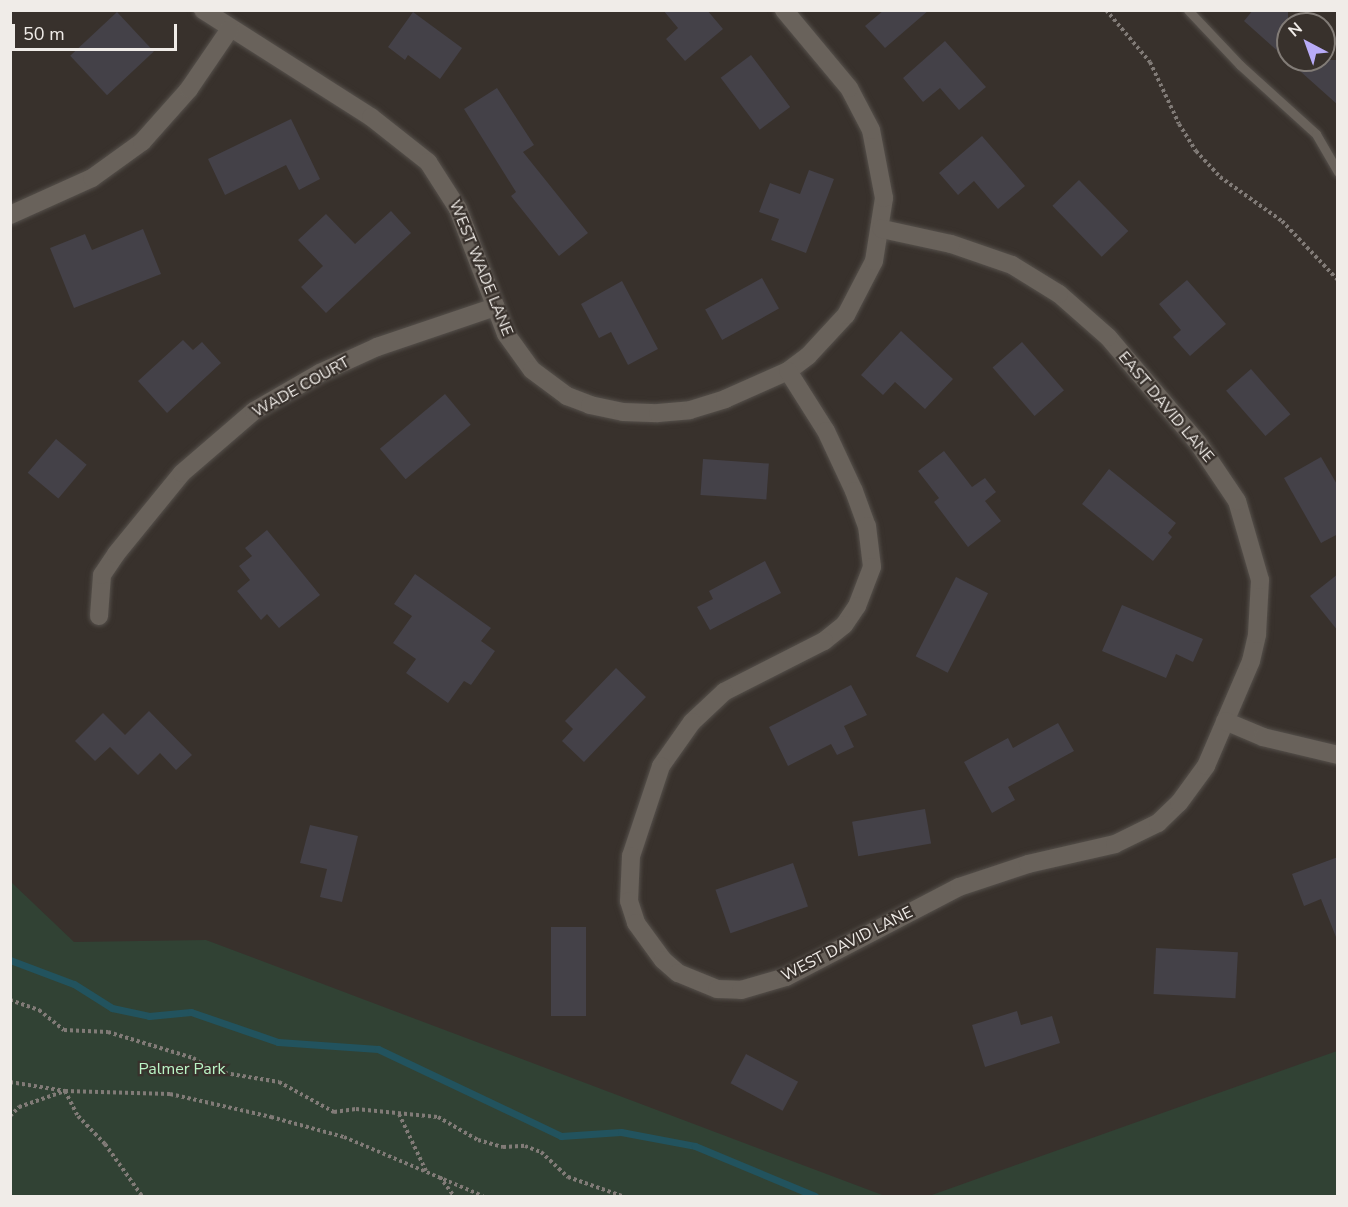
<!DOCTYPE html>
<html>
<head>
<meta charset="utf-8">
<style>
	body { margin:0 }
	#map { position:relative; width:1348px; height:1207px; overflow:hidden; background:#38312c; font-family:"Nunito Sans",sans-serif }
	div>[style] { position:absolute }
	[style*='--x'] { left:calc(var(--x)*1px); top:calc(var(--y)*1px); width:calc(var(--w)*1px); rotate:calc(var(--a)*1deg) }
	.green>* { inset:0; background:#314234 }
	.stream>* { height:7px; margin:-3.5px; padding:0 3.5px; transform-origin:3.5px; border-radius:3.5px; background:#22535e }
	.building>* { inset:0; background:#444148; transform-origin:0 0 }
	.path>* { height:4px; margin-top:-2px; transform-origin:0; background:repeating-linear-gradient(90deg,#817b77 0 3px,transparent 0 6px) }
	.roads { filter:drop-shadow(0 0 2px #55504b) drop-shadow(0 0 2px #55504b) }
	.lane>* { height:9px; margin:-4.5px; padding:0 4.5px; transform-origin:4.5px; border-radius:4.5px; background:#69625b }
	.street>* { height:18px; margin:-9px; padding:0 9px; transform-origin:9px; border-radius:9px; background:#69625b }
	span { translate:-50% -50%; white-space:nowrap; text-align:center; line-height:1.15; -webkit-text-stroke:4.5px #38312c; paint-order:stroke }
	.street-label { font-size:16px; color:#f0ece8 }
	.park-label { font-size:16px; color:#baf3c5 }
	.frame { position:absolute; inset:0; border:12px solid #f0ece8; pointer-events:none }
	.north { position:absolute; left:1276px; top:12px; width:60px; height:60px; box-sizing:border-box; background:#38312c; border:2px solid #827c77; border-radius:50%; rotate:319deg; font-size:16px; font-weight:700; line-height:24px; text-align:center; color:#f0ece8 }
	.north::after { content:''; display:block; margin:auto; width:21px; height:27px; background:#b8abf7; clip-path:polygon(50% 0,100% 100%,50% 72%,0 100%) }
	.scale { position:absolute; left:12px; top:24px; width:165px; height:27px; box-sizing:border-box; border:3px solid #f0ece8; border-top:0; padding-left:8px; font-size:18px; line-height:21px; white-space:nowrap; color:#f0ece8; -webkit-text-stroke:4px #38312c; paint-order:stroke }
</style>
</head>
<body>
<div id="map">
	<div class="green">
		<div style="clip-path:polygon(10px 881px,74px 942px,206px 940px,885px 1196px,11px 1196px)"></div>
		<div style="clip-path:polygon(1337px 1051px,1337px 1196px,929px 1196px)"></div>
	</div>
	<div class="stream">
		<div style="--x:10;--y:960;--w:68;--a:20.6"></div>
		<div style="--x:74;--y:984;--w:45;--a:32.3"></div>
		<div style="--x:112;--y:1008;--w:38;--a:12"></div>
		<div style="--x:149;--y:1016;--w:42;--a:-5.4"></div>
		<div style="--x:191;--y:1012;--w:92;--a:19"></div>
		<div style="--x:278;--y:1042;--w:100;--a:4"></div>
		<div style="--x:378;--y:1049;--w:203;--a:25.4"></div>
		<div style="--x:561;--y:1136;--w:60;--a:-3.8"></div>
		<div style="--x:621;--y:1132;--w:75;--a:10.7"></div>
		<div style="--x:695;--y:1146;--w:130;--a:22.6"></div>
	</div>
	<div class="building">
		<div style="clip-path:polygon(663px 10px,707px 10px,723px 29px,685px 61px,666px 39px,678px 28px)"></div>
		<div style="clip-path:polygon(884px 10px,929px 10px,885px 48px,865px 26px)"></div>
		<div style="clip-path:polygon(1253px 10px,1288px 10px,1288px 60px,1338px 60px,1338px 105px,1244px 21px)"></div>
		<div style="left:117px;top:12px;width:54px;height:64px;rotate:47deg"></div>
		<div style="clip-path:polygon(413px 12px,462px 48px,440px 79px,408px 55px,405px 60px,388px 47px)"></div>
		<div style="clip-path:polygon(945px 41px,986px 87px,959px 110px,940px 88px,923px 102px,903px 78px)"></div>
		<div style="left:751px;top:55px;width:65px;height:38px;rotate:53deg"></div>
		<div style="clip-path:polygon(497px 88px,534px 145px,523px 152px,588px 233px,559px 256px,511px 196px,516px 192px,464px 109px)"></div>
		<div style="clip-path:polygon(291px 119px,320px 179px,299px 190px,286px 165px,225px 195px,208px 159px)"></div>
		<div style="clip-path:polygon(982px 136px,1025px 186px,998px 209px,974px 181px,958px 195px,939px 173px)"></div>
		<div style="clip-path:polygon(809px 170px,834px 179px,806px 253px,771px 240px,779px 219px,759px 212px,770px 183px,800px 194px)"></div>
		<div style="left:1079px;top:180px;width:71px;height:37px;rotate:46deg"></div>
		<div style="clip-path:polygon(391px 211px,411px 233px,326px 313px,301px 287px,323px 266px,298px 240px,326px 214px,355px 244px)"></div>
		<div style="clip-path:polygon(143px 229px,161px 274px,74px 308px,50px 248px,85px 234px,92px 250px)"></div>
		<div style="left:762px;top:278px;width:35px;height:65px;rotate:61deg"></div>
		<div style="clip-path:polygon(1187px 280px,1226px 324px,1190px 356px,1173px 337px,1181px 330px,1159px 304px)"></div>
		<div style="clip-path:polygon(622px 281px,658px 349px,628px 365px,611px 332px,599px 338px,581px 304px)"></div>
		<div style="clip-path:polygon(901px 331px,953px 379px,925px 409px,895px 382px,883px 395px,861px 375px)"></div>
		<div style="clip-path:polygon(183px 340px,193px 350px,202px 342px,221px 363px,167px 413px,138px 381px)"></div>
		<div style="left:1022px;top:342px;width:64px;height:39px;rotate:49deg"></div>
		<div style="left:1251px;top:369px;width:60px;height:33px;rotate:49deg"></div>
		<div style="left:445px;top:394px;width:40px;height:85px;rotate:50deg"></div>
		<div style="left:56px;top:439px;width:40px;height:44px;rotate:40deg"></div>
		<div style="clip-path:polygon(944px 451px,972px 487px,985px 478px,996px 492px,985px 501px,1001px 521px,968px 547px,934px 502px,939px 498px,918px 471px)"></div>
		<div style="clip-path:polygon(1321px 457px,1338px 486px,1338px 534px,1321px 543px,1284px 478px)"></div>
		<div style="left:703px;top:459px;width:66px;height:36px;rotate:4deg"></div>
		<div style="clip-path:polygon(1109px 469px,1176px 523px,1168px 533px,1172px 537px,1153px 561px,1082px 504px)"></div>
		<div style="clip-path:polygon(267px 530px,320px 595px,279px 628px,267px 614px,261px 620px,237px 591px,250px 580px,239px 566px,252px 556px,245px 548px)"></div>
		<div style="clip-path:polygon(765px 561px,781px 593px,710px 630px,697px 607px,713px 599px,709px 591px)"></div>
		<div style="clip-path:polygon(415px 574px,491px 628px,481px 641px,495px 651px,471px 685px,464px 681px,448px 703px,406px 673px,416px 659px,393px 643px,412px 616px,394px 604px)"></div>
		<div style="clip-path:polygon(1338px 574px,1338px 631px,1310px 596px)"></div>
		<div style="left:956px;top:577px;width:36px;height:89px;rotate:27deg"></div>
		<div style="clip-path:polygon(1122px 605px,1203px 639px,1193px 662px,1176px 654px,1166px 678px,1102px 651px)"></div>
		<div style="clip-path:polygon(616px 668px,646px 697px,584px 762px,562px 741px,573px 729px,565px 721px)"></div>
		<div style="clip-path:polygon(851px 685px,867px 715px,844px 726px,854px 747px,837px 755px,831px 744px,788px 766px,769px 727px)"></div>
		<div style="clip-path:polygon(149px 711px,192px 755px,176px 770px,160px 753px,138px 775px,110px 747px,95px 761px,75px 741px,103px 713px,125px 735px)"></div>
		<div style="clip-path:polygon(1058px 723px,1074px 751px,1008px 787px,1015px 800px,992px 813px,964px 762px,1008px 738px,1013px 748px)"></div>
		<div style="left:925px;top:809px;width:35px;height:74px;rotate:80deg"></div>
		<div style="clip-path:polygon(310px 825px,358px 836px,342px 902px,320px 897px,327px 869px,300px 863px)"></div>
		<div style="clip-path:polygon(1338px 857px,1338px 937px,1336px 937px,1321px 899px,1304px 906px,1292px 874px)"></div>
		<div style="left:793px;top:863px;width:46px;height:82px;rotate:71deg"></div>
		<div style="left:551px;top:927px;width:35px;height:89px"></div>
		<div style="left:1156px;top:948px;width:82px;height:46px;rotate:3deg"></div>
		<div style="clip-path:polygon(1017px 1011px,1021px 1025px,1052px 1016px,1060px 1043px,985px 1067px,972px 1025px)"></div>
		<div style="left:746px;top:1054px;width:59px;height:33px;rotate:28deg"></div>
	</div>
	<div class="path">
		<div style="--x:1106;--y:10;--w:68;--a:49.8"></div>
		<div style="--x:1150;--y:62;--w:68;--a:64.9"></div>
		<div style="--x:1179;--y:124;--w:32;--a:58"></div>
		<div style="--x:1196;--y:151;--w:35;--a:47"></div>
		<div style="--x:1220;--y:177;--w:76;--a:35.4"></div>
		<div style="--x:1282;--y:221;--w:81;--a:46.5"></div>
		<div style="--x:10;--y:1000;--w:31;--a:19"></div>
		<div style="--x:39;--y:1010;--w:32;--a:39"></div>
		<div style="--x:64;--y:1030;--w:44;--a:2.6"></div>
		<div style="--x:108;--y:1032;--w:89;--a:17"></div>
		<div style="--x:193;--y:1058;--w:24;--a:33"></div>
		<div style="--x:213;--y:1071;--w:67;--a:9.5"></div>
		<div style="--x:279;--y:1082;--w:63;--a:28.6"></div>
		<div style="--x:334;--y:1112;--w:22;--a:-8"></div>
		<div style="--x:356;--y:1109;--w:82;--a:5.6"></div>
		<div style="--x:438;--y:1117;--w:46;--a:29.9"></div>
		<div style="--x:478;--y:1140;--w:26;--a:16"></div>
		<div style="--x:503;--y:1147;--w:22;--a:-3"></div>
		<div style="--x:525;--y:1146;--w:17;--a:21"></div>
		<div style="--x:541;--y:1152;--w:37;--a:43"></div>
		<div style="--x:568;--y:1177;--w:57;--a:19.4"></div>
		<div style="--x:10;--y:1082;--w:56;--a:9.3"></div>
		<div style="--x:65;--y:1091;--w:105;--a:1.6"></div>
		<div style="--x:170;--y:1094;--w:104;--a:12.8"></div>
		<div style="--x:271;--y:1117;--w:76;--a:15.3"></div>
		<div style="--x:344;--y:1137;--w:151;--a:23"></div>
		<div style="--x:399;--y:1114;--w:63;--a:64.7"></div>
		<div style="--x:10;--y:1116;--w:13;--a:-45"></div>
		<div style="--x:19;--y:1107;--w:49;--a:-19.2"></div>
		<div style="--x:65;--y:1091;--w:28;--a:63"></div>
		<div style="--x:78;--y:1116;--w:39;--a:46"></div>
		<div style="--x:105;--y:1144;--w:64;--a:54.6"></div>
		<div style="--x:440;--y:1177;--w:24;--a:54"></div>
	</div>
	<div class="roads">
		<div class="lane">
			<div style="--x:1188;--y:10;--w:76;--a:46.6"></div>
			<div style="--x:1240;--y:65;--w:103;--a:42.2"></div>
			<div style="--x:1316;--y:134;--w:44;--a:59.9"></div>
		</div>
		<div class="street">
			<div style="--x:203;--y:10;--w:199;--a:32.5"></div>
			<div style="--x:371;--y:117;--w:73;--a:38.3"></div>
			<div style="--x:428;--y:162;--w:56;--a:57.4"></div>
			<div style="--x:458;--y:209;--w:134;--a:69"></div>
			<div style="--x:506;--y:334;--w:44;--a:54.2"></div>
			<div style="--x:532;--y:370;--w:44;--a:36.6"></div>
			<div style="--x:567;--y:396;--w:25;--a:21"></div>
			<div style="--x:590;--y:405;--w:34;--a:12"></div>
			<div style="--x:623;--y:412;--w:35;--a:2"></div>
			<div style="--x:658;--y:413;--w:32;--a:-5"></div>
			<div style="--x:690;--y:410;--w:37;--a:-17"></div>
			<div style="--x:725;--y:399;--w:69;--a:-24"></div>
			<div style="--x:788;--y:371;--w:25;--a:-37"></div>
			<div style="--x:808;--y:356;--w:56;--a:-47.2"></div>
			<div style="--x:846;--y:315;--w:61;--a:-62.6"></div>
			<div style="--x:874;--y:261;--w:64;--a:-81"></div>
			<div style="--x:884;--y:198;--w:69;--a:-100.8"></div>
			<div style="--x:871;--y:130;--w:47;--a:-117.6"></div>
			<div style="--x:849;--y:88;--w:102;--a:-129.8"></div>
			<div style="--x:10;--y:215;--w:90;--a:-24.3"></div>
			<div style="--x:92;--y:178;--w:62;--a:-35.8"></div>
			<div style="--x:142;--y:142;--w:71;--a:-48.4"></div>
			<div style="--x:189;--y:89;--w:73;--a:-55.7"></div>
			<div style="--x:788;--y:371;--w:71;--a:57.7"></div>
			<div style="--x:826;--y:431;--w:66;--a:65"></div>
			<div style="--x:854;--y:491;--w:37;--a:70"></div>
			<div style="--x:867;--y:526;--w:41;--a:83"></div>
			<div style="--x:872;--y:567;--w:42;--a:111"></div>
			<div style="--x:857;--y:606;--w:23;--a:124"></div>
			<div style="--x:844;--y:625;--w:26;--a:141"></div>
			<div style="--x:824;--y:641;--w:112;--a:153"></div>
			<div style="--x:724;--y:692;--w:44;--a:136.8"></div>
			<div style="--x:692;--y:722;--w:54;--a:125.2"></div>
			<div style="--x:661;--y:766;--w:95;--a:108.4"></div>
			<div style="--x:631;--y:856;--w:45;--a:92.5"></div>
			<div style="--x:629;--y:901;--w:23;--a:72"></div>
			<div style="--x:636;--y:923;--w:46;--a:53.9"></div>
			<div style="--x:663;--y:960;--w:20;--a:41"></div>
			<div style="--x:678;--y:973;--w:42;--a:22.3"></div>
			<div style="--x:717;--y:989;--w:24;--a:2"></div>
			<div style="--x:741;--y:990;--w:47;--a:-16.1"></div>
			<div style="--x:786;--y:977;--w:195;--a:-27.5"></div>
			<div style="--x:959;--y:887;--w:73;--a:-18.4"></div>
			<div style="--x:1028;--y:864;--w:89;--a:-12.9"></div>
			<div style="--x:1115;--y:844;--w:48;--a:-26"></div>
			<div style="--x:1158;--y:823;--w:29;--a:-44"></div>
			<div style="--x:1179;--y:803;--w:46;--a:-53.9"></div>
			<div style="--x:1206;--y:766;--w:114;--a:-66.8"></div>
			<div style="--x:1251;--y:661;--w:28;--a:-77"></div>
			<div style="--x:1257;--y:634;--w:54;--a:-86.8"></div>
			<div style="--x:1260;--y:580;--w:82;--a:-106.2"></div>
			<div style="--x:1237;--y:501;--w:70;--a:-123.9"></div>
			<div style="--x:1198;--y:443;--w:139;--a:-130.3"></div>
			<div style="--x:1108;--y:337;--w:65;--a:-138.7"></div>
			<div style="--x:1059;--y:294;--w:55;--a:-148.3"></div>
			<div style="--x:1012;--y:265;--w:65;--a:-161"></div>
			<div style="--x:951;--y:244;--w:71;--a:-167.7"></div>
			<div style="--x:99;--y:616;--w:41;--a:-85.8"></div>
			<div style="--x:102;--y:575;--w:25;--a:-56"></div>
			<div style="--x:116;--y:554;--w:104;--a:-50.8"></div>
			<div style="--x:182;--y:473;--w:95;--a:-40.7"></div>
			<div style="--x:254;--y:411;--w:76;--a:-29.9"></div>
			<div style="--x:320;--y:373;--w:63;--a:-24.5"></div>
			<div style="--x:377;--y:347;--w:125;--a:-18.7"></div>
			<div style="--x:1225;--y:721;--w:41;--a:22.8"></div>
			<div style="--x:1263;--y:737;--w:77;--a:13.5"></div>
		</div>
	</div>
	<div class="street-label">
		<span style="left:481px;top:268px;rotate:68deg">WEST WADE LANE</span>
		<span style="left:301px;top:387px;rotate:-29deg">WADE COURT</span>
		<span style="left:1166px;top:407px;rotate:50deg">EAST DAVID LANE</span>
		<span style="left:847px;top:944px;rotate:-27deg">WEST DAVID LANE</span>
	</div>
	<div class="park-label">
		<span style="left:182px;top:1069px">Palmer Park</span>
	</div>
	<div class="frame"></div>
	<div class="north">N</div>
	<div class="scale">50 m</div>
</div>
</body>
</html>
